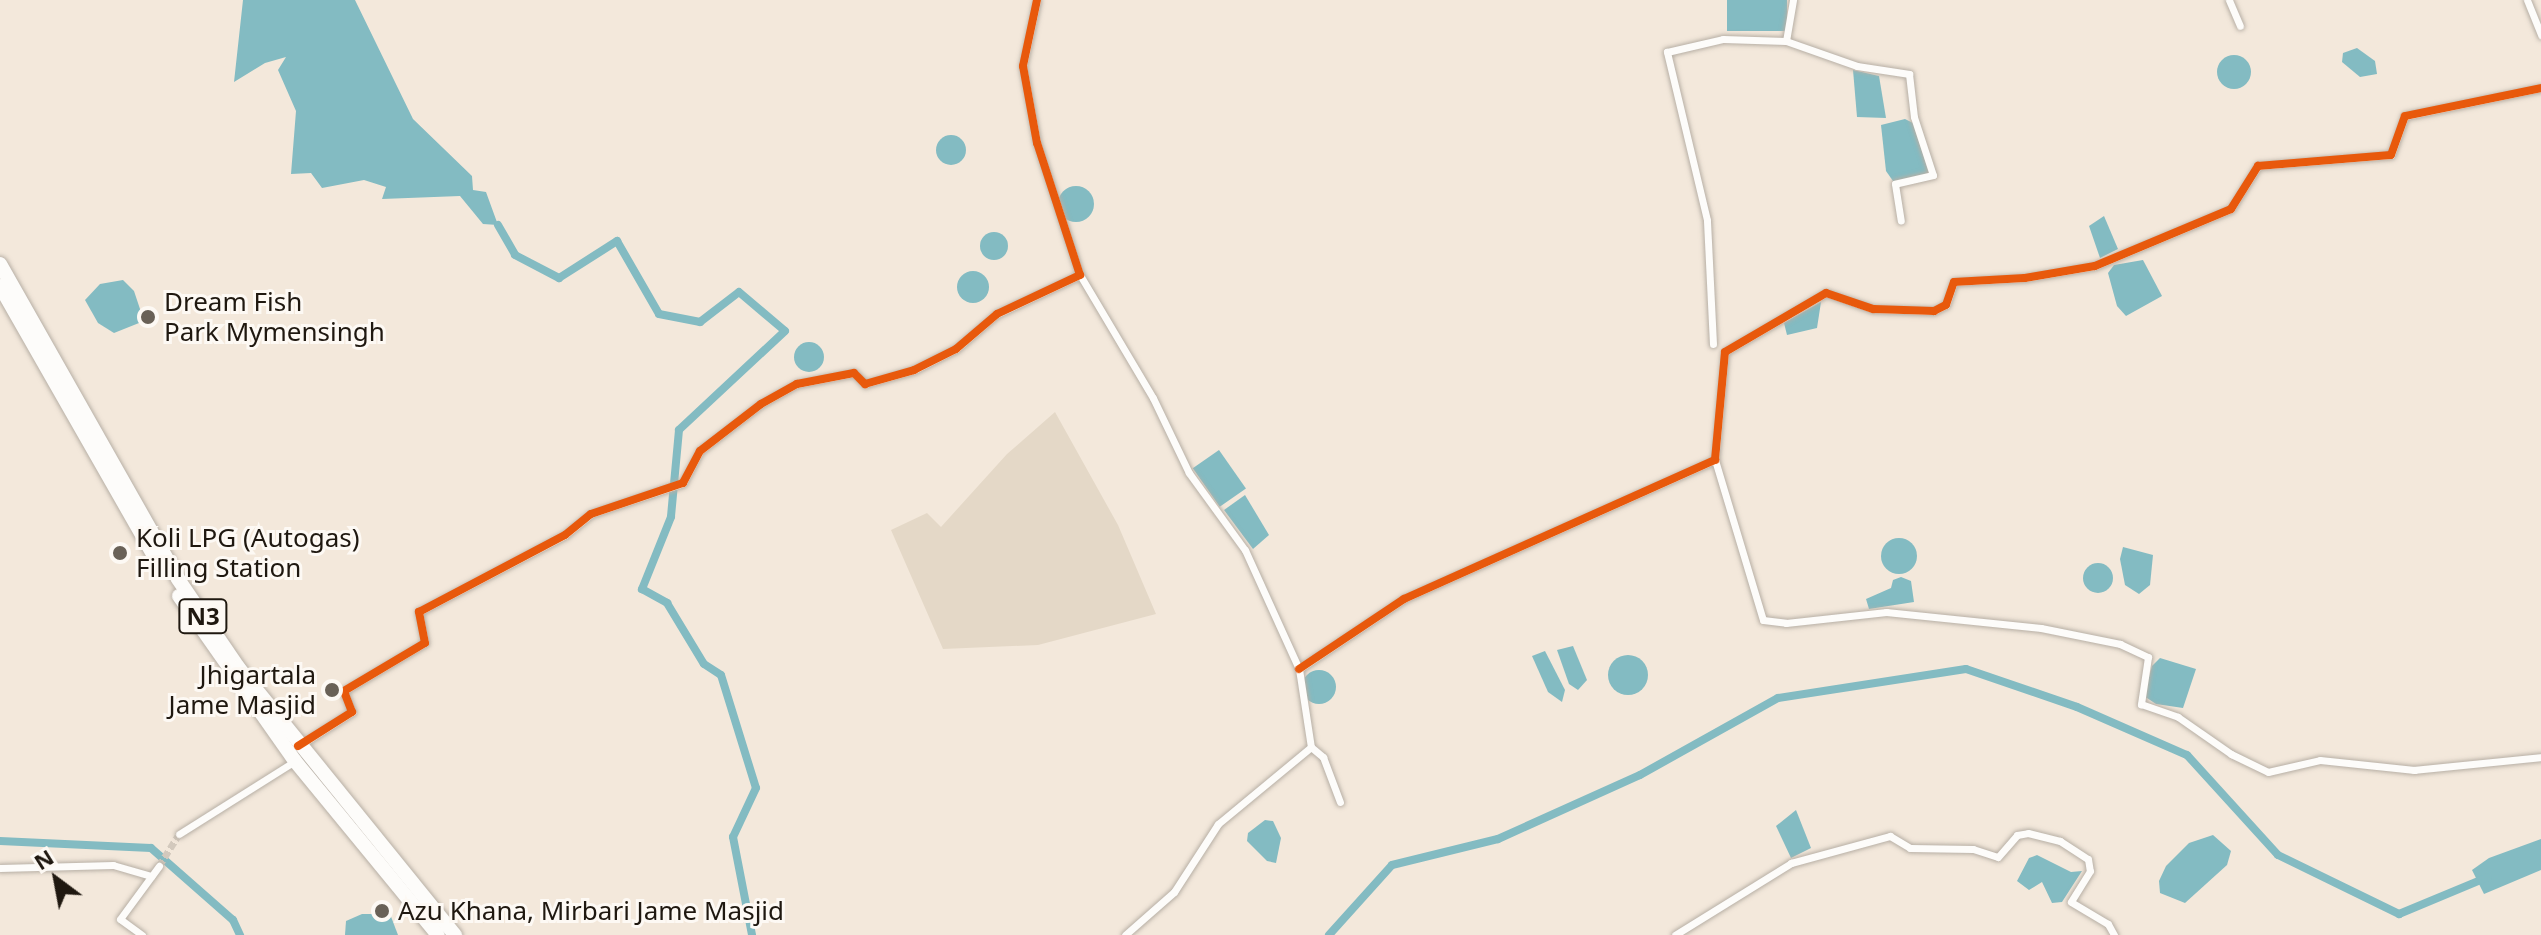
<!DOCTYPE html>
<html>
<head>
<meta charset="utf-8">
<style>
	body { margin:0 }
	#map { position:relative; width:2541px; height:935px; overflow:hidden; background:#f3e8db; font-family:"Noto Sans",sans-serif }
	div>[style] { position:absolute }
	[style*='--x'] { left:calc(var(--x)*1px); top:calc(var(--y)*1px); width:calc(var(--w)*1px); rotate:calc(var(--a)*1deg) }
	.industrial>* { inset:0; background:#e4d8c7 }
	.water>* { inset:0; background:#83bbc2; transform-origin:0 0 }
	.round { border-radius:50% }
	.canal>* { height:8px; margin:-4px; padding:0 4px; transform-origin:4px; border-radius:4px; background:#83bbc2 }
	.street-tunnel>* { height:7px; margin-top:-3.5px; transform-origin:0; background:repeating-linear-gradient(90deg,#d3c9bd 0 7px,transparent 0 10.5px) }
	.roads { filter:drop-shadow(0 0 2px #b7afa5) drop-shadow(0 0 2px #b7afa5) }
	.street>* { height:7px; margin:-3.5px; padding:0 3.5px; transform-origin:3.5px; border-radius:3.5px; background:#fdfcfa }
	.highway>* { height:14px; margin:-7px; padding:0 7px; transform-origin:7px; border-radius:7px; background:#fdfcfa }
	.cycleway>* { height:8px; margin:-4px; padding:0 4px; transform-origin:4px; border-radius:4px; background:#e8590c }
	.dots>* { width:22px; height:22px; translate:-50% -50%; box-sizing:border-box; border:4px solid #fdf9f4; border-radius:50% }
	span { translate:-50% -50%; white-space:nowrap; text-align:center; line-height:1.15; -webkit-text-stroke:6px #fdf9f4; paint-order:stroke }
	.shield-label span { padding:2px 6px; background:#fdf9f4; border:2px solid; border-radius:6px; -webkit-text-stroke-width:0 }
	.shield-label { font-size:24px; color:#1f1810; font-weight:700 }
	.poi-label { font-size:26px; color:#1f1810 }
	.left { translate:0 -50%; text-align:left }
	.right { translate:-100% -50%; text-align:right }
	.north { position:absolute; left:16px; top:839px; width:80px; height:80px; -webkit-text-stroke:6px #fdf9f4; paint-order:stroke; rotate:328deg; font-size:22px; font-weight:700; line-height:32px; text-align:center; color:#1f1810 }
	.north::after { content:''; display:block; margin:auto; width:28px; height:36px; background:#1f1810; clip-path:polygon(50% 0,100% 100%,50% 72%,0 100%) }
</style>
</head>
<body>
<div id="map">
	<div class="industrial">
		<div style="clip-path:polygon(1055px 412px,1118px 525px,1156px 614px,1038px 645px,943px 649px,891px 530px,927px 513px,941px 527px,1007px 454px)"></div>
	</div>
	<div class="water">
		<div style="clip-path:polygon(243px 0,355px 0,413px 119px,472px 176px,473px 190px,486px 192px,498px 225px,483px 224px,460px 196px,382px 199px,386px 187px,364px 180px,322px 188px,311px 173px,291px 174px,296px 111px,278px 70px,286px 57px,265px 63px,234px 82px)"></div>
		<div style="left:1727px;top:0;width:60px;height:31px"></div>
		<div style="clip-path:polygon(2357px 48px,2375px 61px,2377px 74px,2360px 77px,2342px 62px,2343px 53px)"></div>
		<div class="round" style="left:2217px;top:55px;width:34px;height:34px"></div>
		<div style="clip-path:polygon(1853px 70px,1879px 76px,1886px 118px,1857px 117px)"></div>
		<div style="clip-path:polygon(1905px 119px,1913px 123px,1929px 172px,1926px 177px,1893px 181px,1886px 171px,1881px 125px)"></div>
		<div class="round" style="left:936px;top:135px;width:30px;height:30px"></div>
		<div class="round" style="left:1058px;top:186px;width:36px;height:36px"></div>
		<div style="clip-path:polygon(2104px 216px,2118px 249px,2100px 258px,2089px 226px)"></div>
		<div class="round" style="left:980px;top:232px;width:28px;height:28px"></div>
		<div style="clip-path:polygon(2143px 260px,2162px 296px,2126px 316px,2117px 306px,2108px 273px,2114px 265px)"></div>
		<div class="round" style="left:957px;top:271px;width:32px;height:32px"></div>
		<div style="clip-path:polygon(123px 280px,134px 291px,144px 321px,114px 333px,98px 323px,85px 300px,100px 284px)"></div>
		<div style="clip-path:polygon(1821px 302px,1817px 328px,1787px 335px,1784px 323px)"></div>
		<div class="round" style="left:794px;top:342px;width:30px;height:30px"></div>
		<div style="left:1219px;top:450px;width:47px;height:32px;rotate:55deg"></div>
		<div style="clip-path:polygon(1245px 495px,1269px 535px,1253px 549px,1224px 510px)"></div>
		<div class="round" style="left:1881px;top:538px;width:36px;height:36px"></div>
		<div style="clip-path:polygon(2123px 547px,2153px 555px,2150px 585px,2139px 594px,2125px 585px,2120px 559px)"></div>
		<div class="round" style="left:2083px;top:563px;width:30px;height:30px"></div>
		<div style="clip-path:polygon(1901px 577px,1911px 581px,1914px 602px,1869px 609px,1866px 599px,1891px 588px,1893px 580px)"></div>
		<div style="clip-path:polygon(1573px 646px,1587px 680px,1578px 690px,1569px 684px,1557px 650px)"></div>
		<div style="clip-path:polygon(1545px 651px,1565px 690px,1562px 702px,1548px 692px,1532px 656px)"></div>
		<div class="round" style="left:1608px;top:655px;width:40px;height:40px"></div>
		<div style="clip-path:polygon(2160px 658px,2196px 669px,2183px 708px,2156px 704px,2144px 696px,2152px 666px)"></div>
		<div class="round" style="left:1302px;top:670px;width:34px;height:34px"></div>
		<div style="clip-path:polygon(1796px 810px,1811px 848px,1791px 858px,1776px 826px)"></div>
		<div style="clip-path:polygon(1265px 820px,1273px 821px,1281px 838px,1276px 863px,1267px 861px,1247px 841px,1248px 833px)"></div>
		<div style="clip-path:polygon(2213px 835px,2231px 851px,2227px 865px,2185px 903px,2160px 893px,2159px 881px,2166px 866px,2189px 843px)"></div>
		<div style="clip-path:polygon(2541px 839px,2541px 870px,2484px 894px,2472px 870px,2489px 858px)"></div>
		<div style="clip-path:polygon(2037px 855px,2071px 872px,2082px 871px,2062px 902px,2052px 903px,2042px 882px,2029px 890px,2017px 881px,2029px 858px)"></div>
		<div style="clip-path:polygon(362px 914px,390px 914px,398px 935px,345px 935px,346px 921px)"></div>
	</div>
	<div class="canal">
		<div style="--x:498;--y:225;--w:34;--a:60"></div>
		<div style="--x:515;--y:255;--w:50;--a:27.6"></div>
		<div style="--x:559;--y:278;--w:69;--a:-32.5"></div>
		<div style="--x:617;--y:241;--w:84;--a:60.1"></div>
		<div style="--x:659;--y:314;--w:42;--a:11"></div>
		<div style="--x:700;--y:322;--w:49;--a:-37.6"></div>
		<div style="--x:739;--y:292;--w:60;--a:40.3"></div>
		<div style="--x:785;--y:331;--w:145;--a:137"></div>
		<div style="--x:679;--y:430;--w:87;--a:95.3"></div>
		<div style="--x:671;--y:517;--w:78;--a:111.9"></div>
		<div style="--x:642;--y:589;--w:29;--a:29"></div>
		<div style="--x:667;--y:603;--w:71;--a:58.8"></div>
		<div style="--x:704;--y:664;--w:20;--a:33"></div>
		<div style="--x:721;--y:675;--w:118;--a:72.8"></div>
		<div style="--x:756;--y:788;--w:54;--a:115.1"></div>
		<div style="--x:733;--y:837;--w:100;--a:79"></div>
		<div style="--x:0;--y:841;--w:151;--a:2.7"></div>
		<div style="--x:151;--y:848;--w:109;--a:41.3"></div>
		<div style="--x:233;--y:920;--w:17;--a:65"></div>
		<div style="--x:1329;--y:935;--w:94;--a:-48"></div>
		<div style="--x:1392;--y:865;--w:109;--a:-13.8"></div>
		<div style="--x:1498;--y:839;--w:156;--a:-24.3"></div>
		<div style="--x:1640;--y:775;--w:158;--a:-29.2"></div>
		<div style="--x:1778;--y:698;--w:190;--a:-8.8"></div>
		<div style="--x:1966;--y:669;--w:117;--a:18.9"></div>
		<div style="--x:2077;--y:707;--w:120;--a:23.6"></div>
		<div style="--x:2187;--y:755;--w:135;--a:47.7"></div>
		<div style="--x:2278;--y:855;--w:135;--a:26"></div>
		<div style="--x:2399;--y:914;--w:96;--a:-22.6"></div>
	</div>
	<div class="street-tunnel">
		<div style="--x:159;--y:866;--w:38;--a:-58"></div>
	</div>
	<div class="roads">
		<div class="street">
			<div style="--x:2229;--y:0;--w:28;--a:67"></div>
			<div style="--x:2527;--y:0;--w:38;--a:68"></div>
			<div style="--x:1786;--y:41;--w:75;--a:19.4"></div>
			<div style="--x:1857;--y:66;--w:53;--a:8.7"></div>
			<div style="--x:1909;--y:74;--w:43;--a:83.4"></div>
			<div style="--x:1914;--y:117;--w:61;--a:71.9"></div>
			<div style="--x:1933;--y:175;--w:39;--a:167"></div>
			<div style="--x:1895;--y:184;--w:37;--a:81"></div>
			<div style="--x:1080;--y:275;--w:143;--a:59.3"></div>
			<div style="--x:1153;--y:398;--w:83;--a:64.4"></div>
			<div style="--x:1189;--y:473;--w:95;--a:54"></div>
			<div style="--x:1245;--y:550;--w:131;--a:65.6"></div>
			<div style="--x:1299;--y:669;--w:79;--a:81.3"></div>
			<div style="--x:1311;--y:747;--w:121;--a:140.4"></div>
			<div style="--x:1218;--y:824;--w:81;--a:122.9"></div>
			<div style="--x:1174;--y:892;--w:65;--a:138.7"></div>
			<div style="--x:1713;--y:344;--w:124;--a:-92.8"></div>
			<div style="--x:1707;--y:220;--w:173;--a:-103.4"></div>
			<div style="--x:1667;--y:52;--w:57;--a:-13.1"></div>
			<div style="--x:1723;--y:39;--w:63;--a:1.8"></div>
			<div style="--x:1786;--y:41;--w:42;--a:-80.3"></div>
			<div style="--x:1715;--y:460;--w:167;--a:73.3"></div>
			<div style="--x:1763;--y:620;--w:23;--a:7"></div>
			<div style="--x:1786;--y:623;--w:101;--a:-6.3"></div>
			<div style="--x:1886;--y:612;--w:156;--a:5.9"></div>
			<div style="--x:2041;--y:628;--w:81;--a:11.4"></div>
			<div style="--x:2120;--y:644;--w:31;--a:25"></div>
			<div style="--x:2148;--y:657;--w:48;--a:98.5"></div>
			<div style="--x:2141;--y:704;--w:39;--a:19"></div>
			<div style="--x:2178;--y:717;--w:65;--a:34.9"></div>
			<div style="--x:2231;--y:754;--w:41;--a:25.9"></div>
			<div style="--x:2268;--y:772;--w:53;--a:-13"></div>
			<div style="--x:2320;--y:760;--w:95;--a:6.1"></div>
			<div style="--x:2414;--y:770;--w:128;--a:-5.8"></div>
			<div style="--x:1299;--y:669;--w:126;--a:-33.7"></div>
			<div style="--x:1404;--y:599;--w:341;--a:-24.1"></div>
			<div style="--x:1715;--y:460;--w:108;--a:-84.7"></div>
			<div style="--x:1725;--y:352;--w:117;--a:-30.3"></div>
			<div style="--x:1826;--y:293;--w:50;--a:18.8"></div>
			<div style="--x:1873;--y:309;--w:61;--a:1.9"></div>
			<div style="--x:1934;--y:311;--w:13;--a:-27"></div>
			<div style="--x:1946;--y:305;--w:24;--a:-71"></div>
			<div style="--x:1954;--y:282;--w:71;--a:-3.2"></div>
			<div style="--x:2025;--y:278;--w:71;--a:-9.7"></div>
			<div style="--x:2095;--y:266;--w:147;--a:-22.7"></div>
			<div style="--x:2231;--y:209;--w:51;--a:-57.9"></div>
			<div style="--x:2258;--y:166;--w:133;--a:-4.7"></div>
			<div style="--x:2391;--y:155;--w:41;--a:-70.3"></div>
			<div style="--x:2405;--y:116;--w:139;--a:-11.6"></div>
			<div style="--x:300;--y:745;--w:62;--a:-32.4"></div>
			<div style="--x:352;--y:712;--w:22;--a:-111"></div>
			<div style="--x:344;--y:691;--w:94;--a:-30.7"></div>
			<div style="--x:425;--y:643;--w:32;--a:-101"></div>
			<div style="--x:419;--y:612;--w:165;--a:-27.8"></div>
			<div style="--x:565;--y:535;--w:33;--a:-39"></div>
			<div style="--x:591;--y:514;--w:97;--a:-18.6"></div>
			<div style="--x:683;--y:483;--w:36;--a:-62"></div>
			<div style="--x:700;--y:451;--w:77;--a:-37.6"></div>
			<div style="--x:761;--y:404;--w:41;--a:-29.1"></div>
			<div style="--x:797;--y:384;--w:58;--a:-10.9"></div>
			<div style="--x:854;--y:373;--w:16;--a:45"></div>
			<div style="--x:865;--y:384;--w:51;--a:-15.9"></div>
			<div style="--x:914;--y:370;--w:47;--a:-26.6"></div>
			<div style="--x:956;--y:349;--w:54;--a:-40.5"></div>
			<div style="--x:997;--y:314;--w:92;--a:-25.2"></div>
			<div style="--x:1080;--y:275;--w:139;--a:-108"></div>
			<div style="--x:1037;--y:143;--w:78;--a:-100.3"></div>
			<div style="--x:1023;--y:66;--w:67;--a:-78"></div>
			<div style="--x:1311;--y:747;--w:16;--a:40"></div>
			<div style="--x:1323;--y:757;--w:48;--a:69.3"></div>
			<div style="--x:179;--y:834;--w:137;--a:-32.2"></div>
			<div style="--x:0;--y:868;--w:113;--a:-1.5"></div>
			<div style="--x:113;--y:865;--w:40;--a:16"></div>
			<div style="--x:142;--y:935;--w:27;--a:-144"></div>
			<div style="--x:120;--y:919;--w:66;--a:-53.7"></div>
			<div style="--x:1675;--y:935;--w:137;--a:-31.8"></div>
			<div style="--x:1791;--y:863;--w:103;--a:-15.3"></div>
			<div style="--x:1890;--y:836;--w:23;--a:31"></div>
			<div style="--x:1910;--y:848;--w:63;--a:0.9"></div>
			<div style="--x:1973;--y:849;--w:26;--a:18"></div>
			<div style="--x:1998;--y:857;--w:29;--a:-49"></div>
			<div style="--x:2017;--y:835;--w:11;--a:-10"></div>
			<div style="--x:2028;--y:833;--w:33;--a:14"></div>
			<div style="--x:2060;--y:841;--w:33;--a:33"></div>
			<div style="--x:2088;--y:859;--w:12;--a:81"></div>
			<div style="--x:2090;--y:871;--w:36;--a:122"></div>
			<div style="--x:2071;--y:902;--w:43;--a:30.7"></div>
			<div style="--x:2108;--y:924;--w:13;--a:61"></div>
		</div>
		<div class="highway">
			<div style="--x:0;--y:264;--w:362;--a:60.5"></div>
			<div style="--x:178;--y:579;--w:107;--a:55.7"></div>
			<div style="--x:238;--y:667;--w:345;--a:51"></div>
			<div style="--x:0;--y:286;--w:317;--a:60.3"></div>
			<div style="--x:179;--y:596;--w:202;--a:54.9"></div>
			<div style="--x:295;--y:761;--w:225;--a:50.6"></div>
		</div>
	</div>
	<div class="cycleway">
		<div style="--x:1299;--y:669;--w:126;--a:-33.7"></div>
		<div style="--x:1404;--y:599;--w:341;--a:-24.1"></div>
		<div style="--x:1715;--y:460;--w:108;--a:-84.7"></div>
		<div style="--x:1725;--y:352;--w:117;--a:-30.3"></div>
		<div style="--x:1826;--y:293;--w:50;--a:18.8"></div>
		<div style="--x:1873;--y:309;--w:61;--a:1.9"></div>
		<div style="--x:1934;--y:311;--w:13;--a:-27"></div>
		<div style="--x:1946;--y:305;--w:24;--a:-71"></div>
		<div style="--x:1954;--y:282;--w:71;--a:-3.2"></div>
		<div style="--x:2025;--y:278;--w:71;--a:-9.7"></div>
		<div style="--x:2095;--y:266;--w:147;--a:-22.7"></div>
		<div style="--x:2231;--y:209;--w:51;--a:-57.9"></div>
		<div style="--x:2258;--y:166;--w:133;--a:-4.7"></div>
		<div style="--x:2391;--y:155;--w:41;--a:-70.3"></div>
		<div style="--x:2405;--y:116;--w:139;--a:-11.6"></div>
		<div style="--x:298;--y:746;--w:64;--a:-32.2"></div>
		<div style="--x:352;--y:712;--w:22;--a:-111"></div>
		<div style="--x:344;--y:691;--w:94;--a:-30.7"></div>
		<div style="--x:425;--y:643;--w:32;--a:-101"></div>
		<div style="--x:419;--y:612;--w:165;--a:-27.8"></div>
		<div style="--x:565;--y:535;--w:33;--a:-39"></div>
		<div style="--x:591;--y:514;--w:97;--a:-18.6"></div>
		<div style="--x:683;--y:483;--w:36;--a:-62"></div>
		<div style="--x:700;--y:451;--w:77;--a:-37.6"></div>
		<div style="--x:761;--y:404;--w:41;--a:-29.1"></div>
		<div style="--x:797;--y:384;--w:58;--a:-10.9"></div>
		<div style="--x:854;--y:373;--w:16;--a:45"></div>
		<div style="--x:865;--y:384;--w:51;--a:-15.9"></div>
		<div style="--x:914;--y:370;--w:47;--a:-26.6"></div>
		<div style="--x:956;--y:349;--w:54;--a:-40.5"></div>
		<div style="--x:997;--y:314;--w:92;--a:-25.2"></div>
		<div style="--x:1080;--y:275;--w:139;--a:-108"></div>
		<div style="--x:1037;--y:143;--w:78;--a:-100.3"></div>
		<div style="--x:1023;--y:66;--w:67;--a:-78"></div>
	</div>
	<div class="dots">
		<div style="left:148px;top:317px;background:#696157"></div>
		<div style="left:120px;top:553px;background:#696157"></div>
		<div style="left:332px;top:690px;background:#696157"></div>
		<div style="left:382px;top:911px;background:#696157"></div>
	</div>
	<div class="shield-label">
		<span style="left:203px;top:616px">N3</span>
	</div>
	<div class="poi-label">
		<span class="left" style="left:164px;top:317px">Dream Fish<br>Park Mymensingh</span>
		<span class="left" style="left:136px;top:553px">Koli LPG (Autogas)<br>Filling Station</span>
		<span class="right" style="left:316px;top:690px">Jhigartala<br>Jame Masjid</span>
		<span class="left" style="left:398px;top:911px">Azu Khana, Mirbari Jame Masjid</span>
	</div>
	<div class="north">N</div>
</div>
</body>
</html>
